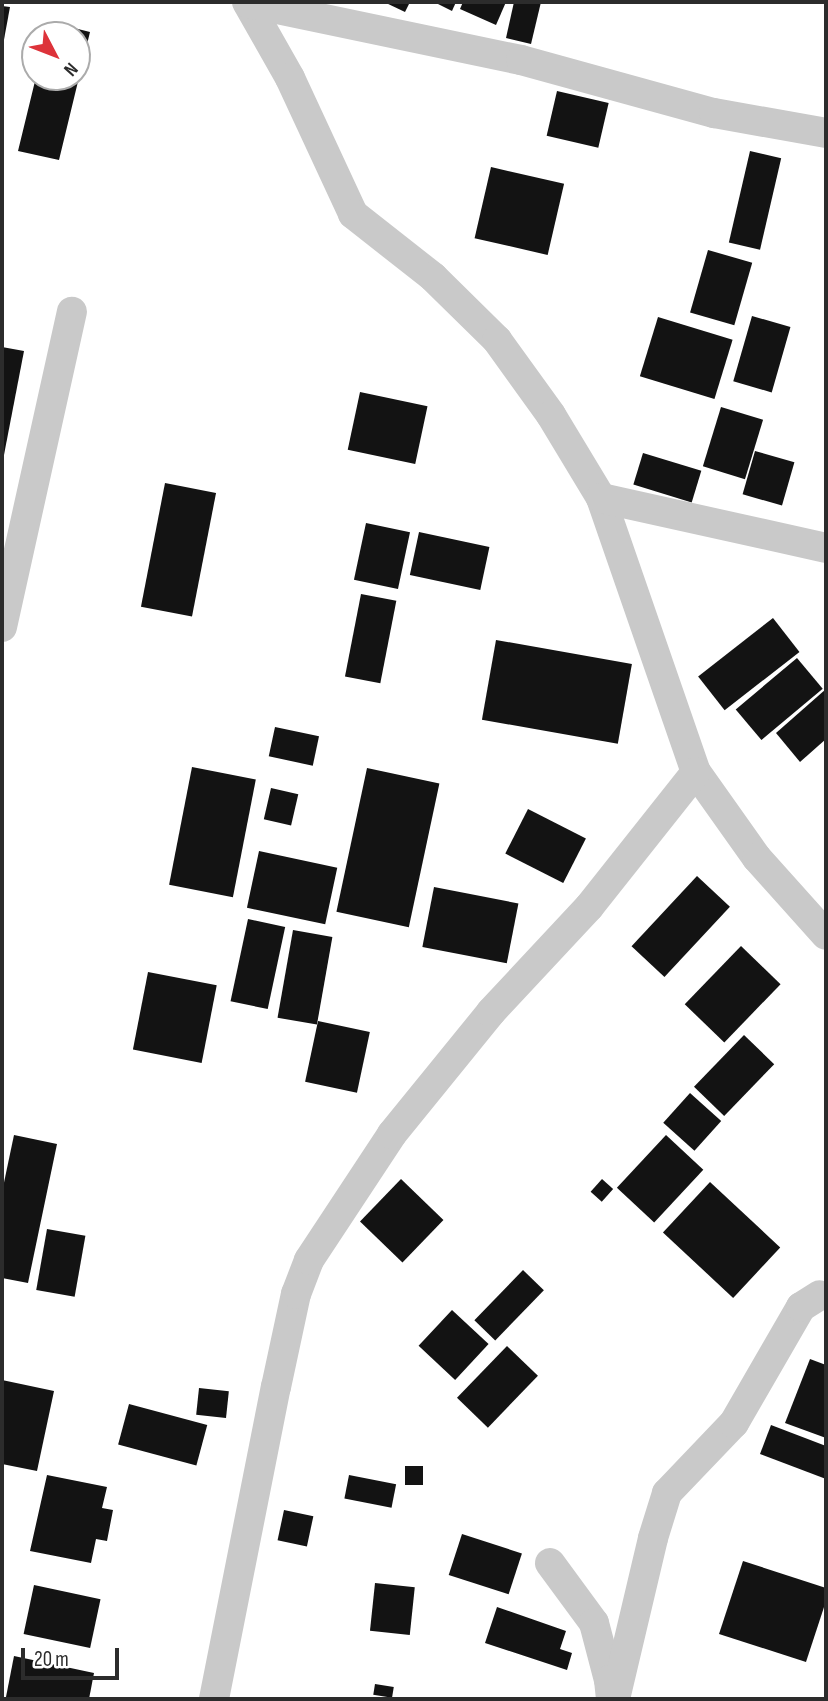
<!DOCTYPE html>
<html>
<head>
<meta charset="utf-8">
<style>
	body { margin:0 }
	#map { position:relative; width:828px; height:1701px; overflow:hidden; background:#fff; font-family:"Sofia Sans Condensed",sans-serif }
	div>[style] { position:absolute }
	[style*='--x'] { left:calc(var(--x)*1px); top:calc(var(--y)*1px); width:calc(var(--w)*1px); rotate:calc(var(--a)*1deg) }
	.building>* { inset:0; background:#131313; transform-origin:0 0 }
	.minor>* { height:30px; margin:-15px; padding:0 15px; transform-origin:15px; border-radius:15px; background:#c9c9c9 }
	span { translate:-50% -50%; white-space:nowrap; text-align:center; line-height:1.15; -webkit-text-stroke:7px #fff; paint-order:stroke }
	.frame { position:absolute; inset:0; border:4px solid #2c2c2c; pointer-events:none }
	.north { position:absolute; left:21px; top:21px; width:70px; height:70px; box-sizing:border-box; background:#fff; border:2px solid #ababab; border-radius:50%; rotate:132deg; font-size:19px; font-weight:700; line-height:28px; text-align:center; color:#2c2c2c }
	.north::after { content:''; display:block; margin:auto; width:24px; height:32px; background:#dd333a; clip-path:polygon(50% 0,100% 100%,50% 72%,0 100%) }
	.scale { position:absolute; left:21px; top:1648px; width:98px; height:32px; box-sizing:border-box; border:4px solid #2c2c2c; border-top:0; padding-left:9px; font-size:21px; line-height:24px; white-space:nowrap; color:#2c2c2c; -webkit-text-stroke:5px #fff; paint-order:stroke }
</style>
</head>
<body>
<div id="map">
	<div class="building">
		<div style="clip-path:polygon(384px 2px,410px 2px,405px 12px)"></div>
		<div style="clip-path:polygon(434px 2px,456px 2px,452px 11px)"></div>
		<div style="clip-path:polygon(463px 2px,506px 2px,496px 25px,460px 9px)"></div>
		<div style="clip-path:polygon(514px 2px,541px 2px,531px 44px,506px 38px)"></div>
		<div style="clip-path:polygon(2px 6px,10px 7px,3px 45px,2px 45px)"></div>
		<div style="clip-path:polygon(50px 22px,90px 32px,59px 160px,18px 151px,36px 77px,77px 77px,77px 35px,47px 35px)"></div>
		<div style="left:557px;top:91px;width:53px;height:46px;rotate:13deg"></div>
		<div style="left:750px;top:151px;width:32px;height:94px;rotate:13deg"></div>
		<div style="left:491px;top:167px;width:75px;height:73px;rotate:13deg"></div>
		<div style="left:708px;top:250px;width:46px;height:65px;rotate:16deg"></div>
		<div style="left:752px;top:316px;width:40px;height:68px;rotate:16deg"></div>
		<div style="left:658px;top:317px;width:78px;height:62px;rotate:17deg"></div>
		<div style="clip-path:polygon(2px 347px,24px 351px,3px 460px,2px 460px)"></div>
		<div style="left:360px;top:392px;width:69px;height:59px;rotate:12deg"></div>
		<div style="left:721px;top:407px;width:44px;height:62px;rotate:17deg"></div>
		<div style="left:755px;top:451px;width:41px;height:45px;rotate:16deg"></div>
		<div style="left:643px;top:453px;width:61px;height:33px;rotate:17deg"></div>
		<div style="left:165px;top:483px;width:52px;height:126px;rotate:11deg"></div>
		<div style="left:366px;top:523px;width:45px;height:58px;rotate:12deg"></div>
		<div style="left:419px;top:532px;width:72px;height:44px;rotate:12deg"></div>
		<div style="left:361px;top:594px;width:36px;height:84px;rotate:11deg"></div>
		<div style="left:773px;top:618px;width:43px;height:95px;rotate:52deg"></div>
		<div style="left:496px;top:640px;width:138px;height:81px;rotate:10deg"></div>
		<div style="left:797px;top:658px;width:40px;height:80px;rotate:50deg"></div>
		<div style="clip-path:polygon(826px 689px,826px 739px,800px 762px,776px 733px)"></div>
		<div style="left:275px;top:727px;width:45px;height:30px;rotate:12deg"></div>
		<div style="left:192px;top:767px;width:65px;height:120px;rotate:11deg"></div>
		<div style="left:367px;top:768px;width:74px;height:147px;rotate:12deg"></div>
		<div style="left:271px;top:788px;width:28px;height:32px;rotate:13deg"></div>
		<div style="left:528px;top:809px;width:65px;height:50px;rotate:27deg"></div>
		<div style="left:259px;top:851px;width:80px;height:58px;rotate:12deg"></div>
		<div style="left:697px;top:876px;width:45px;height:96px;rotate:43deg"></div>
		<div style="left:434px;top:887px;width:86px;height:61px;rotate:11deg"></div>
		<div style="left:248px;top:919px;width:38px;height:84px;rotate:12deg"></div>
		<div style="left:293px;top:930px;width:40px;height:89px;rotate:10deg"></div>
		<div style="left:741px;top:946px;width:55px;height:81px;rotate:44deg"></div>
		<div style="left:148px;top:972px;width:70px;height:79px;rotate:11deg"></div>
		<div style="left:318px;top:1021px;width:53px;height:62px;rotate:12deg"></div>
		<div style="left:744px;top:1035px;width:42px;height:72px;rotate:44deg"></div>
		<div style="left:690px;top:1093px;width:42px;height:40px;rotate:42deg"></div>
		<div style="clip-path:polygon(14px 1135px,57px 1144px,28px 1283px,2px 1278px,2px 1192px)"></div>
		<div style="left:666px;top:1135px;width:51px;height:72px;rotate:43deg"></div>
		<div style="left:401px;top:1179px;width:59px;height:59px;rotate:44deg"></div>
		<div style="left:602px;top:1179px;width:15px;height:17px;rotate:42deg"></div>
		<div style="left:710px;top:1182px;width:96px;height:69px;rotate:43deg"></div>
		<div style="left:47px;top:1229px;width:39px;height:62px;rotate:10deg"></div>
		<div style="left:523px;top:1270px;width:29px;height:70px;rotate:44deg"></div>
		<div style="left:452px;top:1310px;width:50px;height:49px;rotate:43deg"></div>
		<div style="left:507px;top:1346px;width:43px;height:72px;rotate:44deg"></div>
		<div style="clip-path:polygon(810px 1359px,826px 1365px,826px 1438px,785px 1423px)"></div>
		<div style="clip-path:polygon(2px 1380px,54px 1391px,37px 1471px,2px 1464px)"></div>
		<div style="left:199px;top:1388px;width:30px;height:27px;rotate:6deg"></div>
		<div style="left:129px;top:1404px;width:81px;height:42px;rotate:15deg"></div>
		<div style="clip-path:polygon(771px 1425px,826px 1446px,826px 1479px,760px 1454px)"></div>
		<div style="left:405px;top:1466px;width:18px;height:19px"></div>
		<div style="clip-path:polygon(47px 1475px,107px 1487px,102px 1508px,113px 1510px,107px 1541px,96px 1539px,91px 1563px,30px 1551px)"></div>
		<div style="left:349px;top:1475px;width:48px;height:24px;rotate:11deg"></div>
		<div style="left:284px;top:1510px;width:30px;height:31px;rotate:12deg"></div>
		<div style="left:462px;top:1534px;width:63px;height:43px;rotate:18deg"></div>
		<div style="clip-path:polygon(743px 1561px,826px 1588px,826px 1601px,806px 1662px,719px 1634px)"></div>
		<div style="left:375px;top:1583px;width:40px;height:48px;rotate:6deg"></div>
		<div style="left:34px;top:1585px;width:68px;height:50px;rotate:12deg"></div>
		<div style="clip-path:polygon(497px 1607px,566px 1631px,560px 1649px,572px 1653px,567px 1670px,485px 1643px)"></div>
		<div style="clip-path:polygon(14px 1656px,94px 1673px,89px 1699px,6px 1697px)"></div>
		<div style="left:375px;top:1684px;width:19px;height:11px;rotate:9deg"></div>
	</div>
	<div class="minor">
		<div style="--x:247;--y:2;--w:87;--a:60.5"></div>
		<div style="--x:290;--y:78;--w:150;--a:65.1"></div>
		<div style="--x:353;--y:214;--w:102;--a:38.2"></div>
		<div style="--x:433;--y:277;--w:90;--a:44.5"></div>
		<div style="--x:497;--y:340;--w:92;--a:54.2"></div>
		<div style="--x:551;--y:415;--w:97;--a:58.9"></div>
		<div style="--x:601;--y:498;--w:290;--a:70.9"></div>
		<div style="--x:696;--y:772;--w:105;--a:54.7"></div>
		<div style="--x:757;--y:858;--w:103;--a:48.1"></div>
		<div style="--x:248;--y:3;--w:279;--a:11.8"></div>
		<div style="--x:521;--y:60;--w:200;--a:15.4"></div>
		<div style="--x:714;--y:113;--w:114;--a:10.1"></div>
		<div style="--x:601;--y:498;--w:230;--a:12.5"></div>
		<div style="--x:2;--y:627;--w:323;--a:-77.5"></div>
		<div style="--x:550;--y:1563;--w:74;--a:53.7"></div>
		<div style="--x:594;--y:1623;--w:59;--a:75.3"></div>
		<div style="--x:609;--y:1680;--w:19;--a:84"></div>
		<div style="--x:214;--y:1699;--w:318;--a:-78.8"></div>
		<div style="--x:276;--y:1387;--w:95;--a:-77.9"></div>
		<div style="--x:296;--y:1294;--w:36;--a:-69"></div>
		<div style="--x:309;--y:1260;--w:151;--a:-56.6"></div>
		<div style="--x:392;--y:1134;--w:157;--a:-50.9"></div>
		<div style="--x:491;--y:1012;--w:144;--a:-47"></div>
		<div style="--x:589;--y:907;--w:172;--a:-51.6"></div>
		<div style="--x:615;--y:1699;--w:165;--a:-76.7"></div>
		<div style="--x:653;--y:1538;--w:47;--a:-72.7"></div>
		<div style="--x:667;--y:1493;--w:97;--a:-46.3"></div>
		<div style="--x:734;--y:1423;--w:134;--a:-60"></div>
		<div style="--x:801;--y:1307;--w:22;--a:-32"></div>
	</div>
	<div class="frame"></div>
	<div class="north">N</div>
	<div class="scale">20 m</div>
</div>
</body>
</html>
